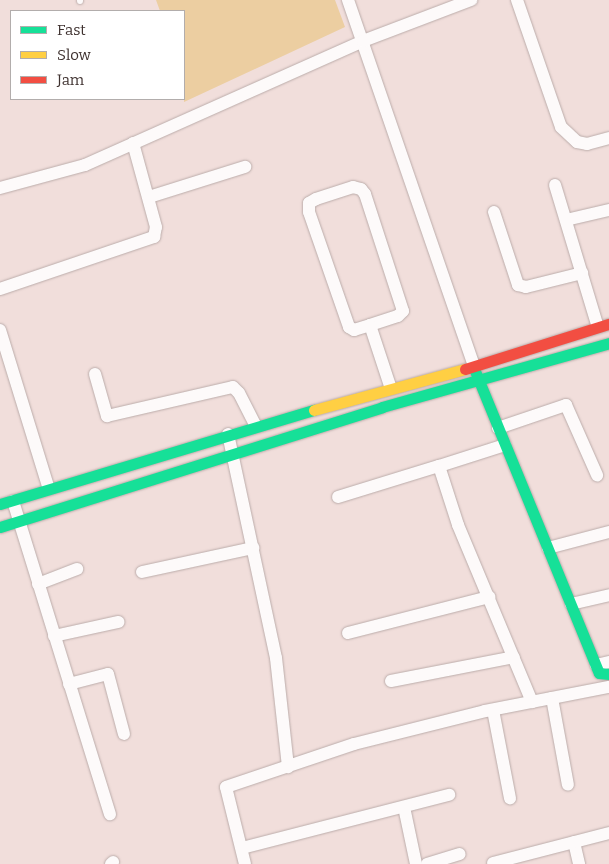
<!DOCTYPE html>
<html>
<head>
<meta charset="utf-8">
<style>
	body { margin:0 }
	#map { position:relative; width:609px; height:864px; overflow:hidden; background:#f1dedb; font-family:Bitter,serif }
	div>[style] { position:absolute }
	[style*='--x'] { left:calc(var(--x)*1px); top:calc(var(--y)*1px); width:calc(var(--w)*1px); rotate:calc(var(--a)*1deg) }
	.green>* { inset:0; background:#eccea1 }
	.roads { filter:drop-shadow(0 0 1px #bbacaa) drop-shadow(0 0 1px #bbacaa) }
	.lane>* { height:6px; margin:-3px; padding:0 3px; transform-origin:3px; border-radius:3px; background:#fdfafa }
	.street>* { height:12px; margin:-6px; padding:0 6px; transform-origin:6px; border-radius:6px; background:#fdfafa }
	.fast>* { height:11px; margin:-5.5px; padding:0 5.5px; transform-origin:5.5px; border-radius:5.5px; background:#16e098 }
	.slow>* { height:11px; margin:-5.5px; padding:0 5.5px; transform-origin:5.5px; border-radius:5.5px; background:#ffcf43 }
	.jam>* { height:11px; margin:-5.5px; padding:0 5.5px; transform-origin:5.5px; border-radius:5.5px; background:#f24e42 }
	span { translate:-50% -50%; white-space:nowrap; text-align:center; line-height:1.15; -webkit-text-stroke:4px #fff; paint-order:stroke }
	.legend { position:absolute; left:10px; top:10px; width:175px; height:90px; box-sizing:border-box; background:#fff; border:1px solid #b2adac; margin:0; padding:6px 9px; list-style:none; font-size:15px; color:#3e312f }
	.legend li { display:flex; align-items:center; gap:10px; height:25px }
	.legend b { width:25px; border:1px solid #b2adac }
</style>
</head>
<body>
<div id="map">
	<div class="green">
		<div style="clip-path:polygon(156px 0,335px 0,345px 27px,184px 102px,184px 11px,160px 11px)"></div>
	</div>
	<div class="roads">
		<div class="lane">
			<div style="--x:80;--y:0;--w:1;--a:90"></div>
		</div>
		<div class="street">
			<div style="--x:348;--y:0;--w:387;--a:71"></div>
			<div style="--x:517;--y:0;--w:134;--a:70.9"></div>
			<div style="--x:561;--y:127;--w:22;--a:43"></div>
			<div style="--x:577;--y:142;--w:10;--a:11"></div>
			<div style="--x:587;--y:144;--w:23;--a:-15"></div>
			<div style="--x:555;--y:185;--w:148;--a:73.2"></div>
			<div style="--x:0;--y:188;--w:88;--a:-15.1"></div>
			<div style="--x:85;--y:165;--w:304;--a:-24"></div>
			<div style="--x:363;--y:41;--w:116;--a:-20.8"></div>
			<div style="--x:149;--y:197;--w:101;--a:-17.4"></div>
			<div style="--x:494;--y:212;--w:77;--a:71.8"></div>
			<div style="--x:518;--y:285;--w:8;--a:14"></div>
			<div style="--x:526;--y:287;--w:58;--a:-14"></div>
			<div style="--x:566;--y:220;--w:44;--a:-13.1"></div>
			<div style="--x:0;--y:289;--w:163;--a:-18.7"></div>
			<div style="--x:154;--y:237;--w:10;--a:-79"></div>
			<div style="--x:156;--y:227;--w:87;--a:-105.3"></div>
			<div style="--x:370;--y:325;--w:29;--a:-18"></div>
			<div style="--x:398;--y:316;--w:7;--a:-45"></div>
			<div style="--x:403;--y:311;--w:123;--a:-108"></div>
			<div style="--x:365;--y:194;--w:6;--a:-129"></div>
			<div style="--x:361;--y:189;--w:8;--a:-166"></div>
			<div style="--x:353;--y:187;--w:39;--a:162"></div>
			<div style="--x:316;--y:199;--w:8;--a:150"></div>
			<div style="--x:309;--y:203;--w:9;--a:90"></div>
			<div style="--x:309;--y:212;--w:122;--a:70.8"></div>
			<div style="--x:349;--y:327;--w:6;--a:31"></div>
			<div style="--x:354;--y:330;--w:17;--a:-17"></div>
			<div style="--x:370;--y:325;--w:67;--a:71.8"></div>
			<div style="--x:0;--y:330;--w:166;--a:72.9"></div>
			<div style="--x:95;--y:374;--w:44;--a:74.1"></div>
			<div style="--x:107;--y:416;--w:129;--a:-13"></div>
			<div style="--x:233;--y:387;--w:8;--a:45"></div>
			<div style="--x:239;--y:393;--w:37;--a:63"></div>
			<div style="--x:498;--y:428;--w:72;--a:-18.7"></div>
			<div style="--x:566;--y:405;--w:77;--a:66.1"></div>
			<div style="--x:228;--y:434;--w:229;--a:77.9"></div>
			<div style="--x:276;--y:658;--w:110;--a:83.7"></div>
			<div style="--x:505;--y:445;--w:69;--a:162.3"></div>
			<div style="--x:439;--y:466;--w:62;--a:72.1"></div>
			<div style="--x:458;--y:525;--w:192;--a:67.3"></div>
			<div style="--x:338;--y:497;--w:106;--a:-17.1"></div>
			<div style="--x:13;--y:501;--w:328;--a:72.8"></div>
			<div style="--x:548;--y:548;--w:63;--a:-14.7"></div>
			<div style="--x:142;--y:572;--w:114;--a:-12.2"></div>
			<div style="--x:38;--y:584;--w:42;--a:-21"></div>
			<div style="--x:571;--y:604;--w:39;--a:-13"></div>
			<div style="--x:348;--y:633;--w:146;--a:-14.3"></div>
			<div style="--x:54;--y:636;--w:66;--a:-12.3"></div>
			<div style="--x:596;--y:665;--w:13;--a:-13"></div>
			<div style="--x:391;--y:681;--w:125;--a:-11"></div>
			<div style="--x:69;--y:684;--w:40;--a:-14.4"></div>
			<div style="--x:108;--y:674;--w:62;--a:75.1"></div>
			<div style="--x:552;--y:698;--w:88;--a:79.6"></div>
			<div style="--x:493;--y:710;--w:90;--a:79.1"></div>
			<div style="--x:404;--y:807;--w:58;--a:78.1"></div>
			<div style="--x:574;--y:842;--w:23;--a:77"></div>
			<div style="--x:242;--y:848;--w:214;--a:-14.4"></div>
			<div style="--x:493;--y:863;--w:120;--a:-14.5"></div>
			<div style="--x:111;--y:864;--w:3;--a:-45"></div>
			<div style="--x:245;--y:864;--w:79;--a:-103.9"></div>
			<div style="--x:226;--y:787;--w:135;--a:-18.6"></div>
			<div style="--x:354;--y:744;--w:135;--a:-14.1"></div>
			<div style="--x:485;--y:711;--w:126;--a:-11"></div>
			<div style="--x:427;--y:864;--w:34;--a:-17"></div>
		</div>
		<div class="fast">
			<div style="--x:475;--y:371;--w:326;--a:67.7"></div>
			<div style="--x:599;--y:673;--w:10;--a:6"></div>
			<div style="--x:0;--y:504;--w:328;--a:-16.7"></div>
			<div style="--x:0;--y:527;--w:400;--a:-17.4"></div>
			<div style="--x:382;--y:407;--w:236;--a:-15.7"></div>
		</div>
		<div class="slow">
			<div style="--x:314;--y:410;--w:156;--a:-15.2"></div>
		</div>
		<div class="jam">
			<div style="--x:465;--y:369;--w:151;--a:-17.4"></div>
		</div>
	</div>
	<ul class="legend">
	<li><b style="height:6px;background:#16e098"></b>Fast</li>
	<li><b style="height:6px;background:#ffcf43"></b>Slow</li>
	<li><b style="height:6px;background:#f24e42"></b>Jam</li>
	</ul>
</div>
</body>
</html>
